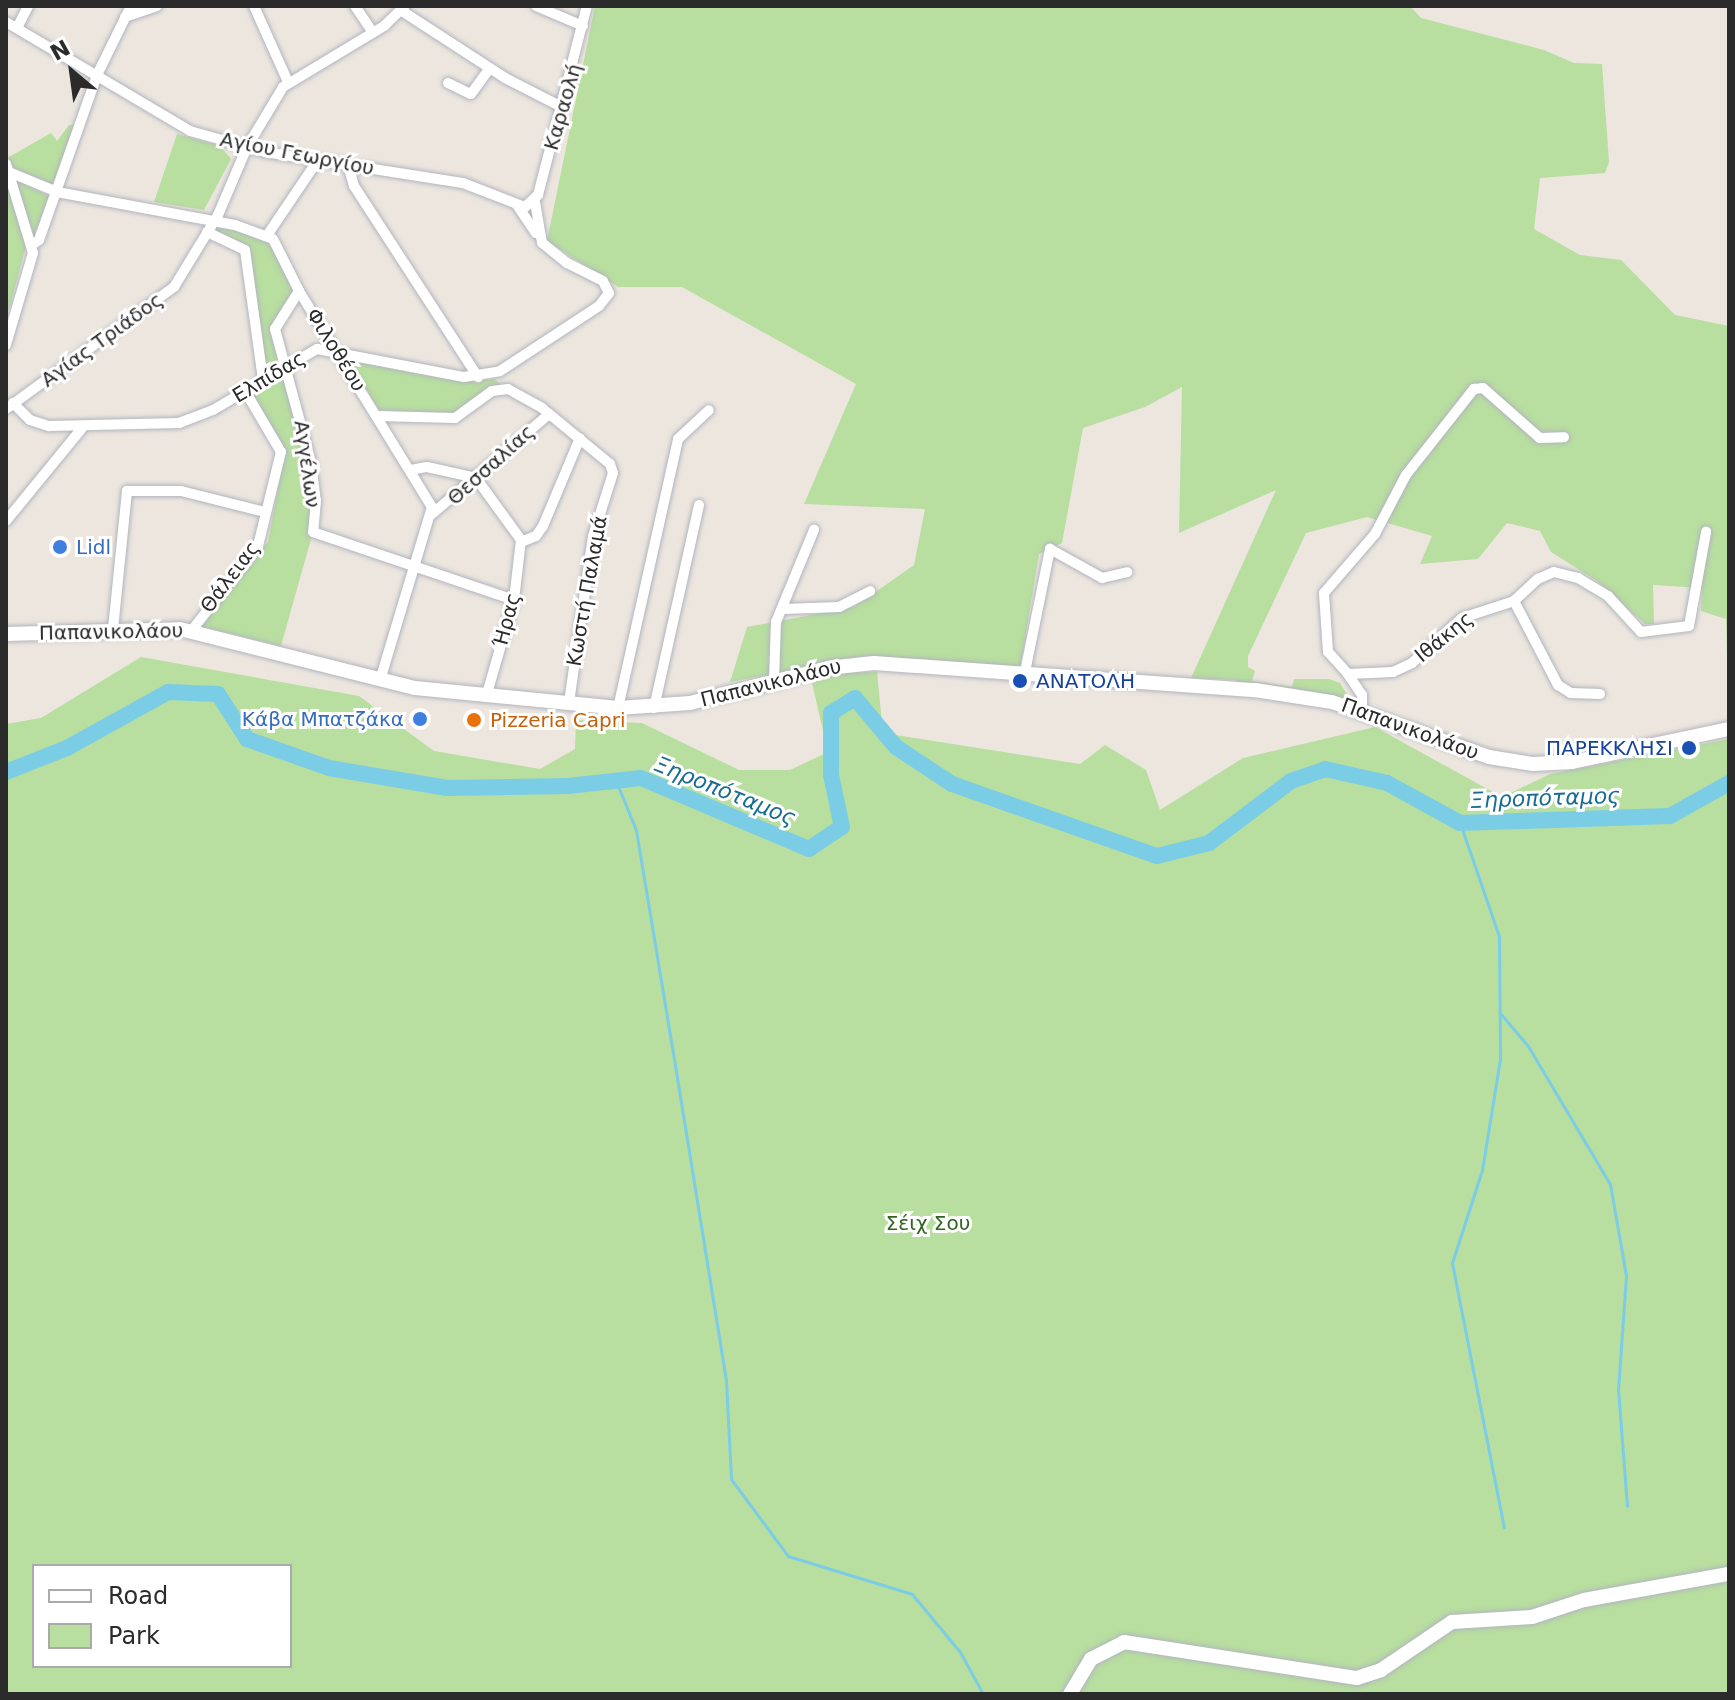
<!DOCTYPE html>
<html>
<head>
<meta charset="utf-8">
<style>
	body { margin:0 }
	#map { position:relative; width:1735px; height:1700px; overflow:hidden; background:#ece6df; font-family:"DejaVu Sans",sans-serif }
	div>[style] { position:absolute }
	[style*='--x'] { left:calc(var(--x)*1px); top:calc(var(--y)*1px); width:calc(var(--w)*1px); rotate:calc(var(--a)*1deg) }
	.green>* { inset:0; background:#b8dea0 }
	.stream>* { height:3px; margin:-1.5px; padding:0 1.5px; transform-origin:1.5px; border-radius:1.5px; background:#7bcde5 }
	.river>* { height:16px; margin:-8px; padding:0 8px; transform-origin:8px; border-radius:8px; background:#7bcde5 }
	.roads { filter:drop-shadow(0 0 2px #b2b5be) drop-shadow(0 0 2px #b2b5be) }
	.street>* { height:10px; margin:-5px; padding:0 5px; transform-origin:5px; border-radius:5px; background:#fff }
	.secondary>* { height:14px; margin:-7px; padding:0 7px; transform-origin:7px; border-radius:7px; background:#fff }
	.dots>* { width:22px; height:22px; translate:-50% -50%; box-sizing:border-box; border:4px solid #fff; border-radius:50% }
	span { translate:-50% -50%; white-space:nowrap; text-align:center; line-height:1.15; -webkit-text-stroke:6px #fff; paint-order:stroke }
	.street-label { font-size:20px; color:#2b2b2b }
	.shop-label { font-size:20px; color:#366cbe }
	.left { translate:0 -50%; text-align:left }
	.right { translate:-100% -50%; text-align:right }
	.transit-label { font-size:20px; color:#164399 }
	.food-label { font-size:20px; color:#c56008 }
	.park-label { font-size:20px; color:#316321 }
	.water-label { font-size:22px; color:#196d92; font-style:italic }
	.frame { position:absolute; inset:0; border:8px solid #2b2b2b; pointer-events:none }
	.legend { position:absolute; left:32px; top:1564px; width:260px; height:104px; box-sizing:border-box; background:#fff; border:2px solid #aaa; margin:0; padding:10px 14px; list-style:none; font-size:24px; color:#2b2b2b }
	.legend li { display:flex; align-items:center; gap:16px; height:40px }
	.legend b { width:40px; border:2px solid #aaa }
	.north { position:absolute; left:32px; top:32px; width:80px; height:80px; -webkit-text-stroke:6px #fff; paint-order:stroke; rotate:331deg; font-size:22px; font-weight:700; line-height:32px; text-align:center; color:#2b2b2b }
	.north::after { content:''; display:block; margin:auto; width:28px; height:36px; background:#2b2b2b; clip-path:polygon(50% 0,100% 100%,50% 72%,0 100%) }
</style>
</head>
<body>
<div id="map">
	<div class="green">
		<div style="clip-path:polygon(595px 6px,1410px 6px,1421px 18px,1544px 50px,1574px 63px,1602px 64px,1609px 162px,1605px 173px,1540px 178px,1534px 229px,1580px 255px,1621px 260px,1675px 315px,1729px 326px,1729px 723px,1726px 619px,1701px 611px,1702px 588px,1653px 585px,1654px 624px,1645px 624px,1597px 581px,1551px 552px,1540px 531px,1507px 523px,1478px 559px,1420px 564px,1432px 536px,1367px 517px,1306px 533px,1248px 656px,1248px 667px,1255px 671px,1252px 681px,1292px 687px,1294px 679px,1329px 679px,1340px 683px,1352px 703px,1236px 686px,1236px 680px,1191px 678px,1276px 490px,1179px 533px,1182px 387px,1145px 407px,1083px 428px,1062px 543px,1039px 554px,1020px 669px,865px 656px,730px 682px,747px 627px,854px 607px,914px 565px,925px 509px,804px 504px,856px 384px,682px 287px,618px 287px,547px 241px)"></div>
		<div style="clip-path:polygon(69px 125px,74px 125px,53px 186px,22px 175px,11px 165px,9px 157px,51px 133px,57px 141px)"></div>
		<div style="clip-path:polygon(177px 134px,220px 146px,231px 159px,204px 210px,154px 202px)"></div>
		<div style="clip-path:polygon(6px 177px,26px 246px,9px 310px,6px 309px)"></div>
		<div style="clip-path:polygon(20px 182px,49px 196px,34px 236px,16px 184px)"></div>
		<div style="clip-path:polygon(217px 225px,267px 238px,293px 290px,270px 328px,308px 466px,313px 532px,281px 646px,198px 626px,268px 542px,284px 456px,250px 395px,266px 385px,249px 252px,215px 231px)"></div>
		<div style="clip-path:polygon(356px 362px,461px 382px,495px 379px,501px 385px,456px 414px,379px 410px,354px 369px)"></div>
		<div style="clip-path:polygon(evenodd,141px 657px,359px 696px,434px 751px,540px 769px,575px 749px,576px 720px,642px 723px,739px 770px,790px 770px,828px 752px,812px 683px,842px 673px,877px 672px,883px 733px,1080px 764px,1105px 745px,1146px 770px,1160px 810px,1243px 758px,1375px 727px,1502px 797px,1550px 774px,1729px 739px,1729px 1694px,6px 1694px,6px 724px,41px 718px,141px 657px,34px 1566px,290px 1566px,290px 1666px,34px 1666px,34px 1566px)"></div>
	</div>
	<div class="stream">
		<div style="--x:616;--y:781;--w:53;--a:67.8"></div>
		<div style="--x:636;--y:830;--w:226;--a:80.6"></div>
		<div style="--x:673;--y:1053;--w:331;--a:80.8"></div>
		<div style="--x:726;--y:1380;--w:99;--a:87.1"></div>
		<div style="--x:731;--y:1479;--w:96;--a:53.5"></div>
		<div style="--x:788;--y:1556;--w:130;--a:17"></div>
		<div style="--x:912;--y:1594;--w:75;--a:50.4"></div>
		<div style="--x:960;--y:1652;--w:48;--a:61.3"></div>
		<div style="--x:1460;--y:823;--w:120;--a:71"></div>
		<div style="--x:1499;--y:936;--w:123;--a:89.5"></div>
		<div style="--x:1500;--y:1059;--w:112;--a:99.2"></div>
		<div style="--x:1482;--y:1170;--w:98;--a:107.9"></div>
		<div style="--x:1452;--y:1263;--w:269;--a:78.9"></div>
		<div style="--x:1500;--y:1013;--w:43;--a:49.7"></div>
		<div style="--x:1528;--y:1046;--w:161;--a:59.3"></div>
		<div style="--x:1610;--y:1184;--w:93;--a:80.1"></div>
		<div style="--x:1626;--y:1276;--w:113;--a:94"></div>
		<div style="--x:1618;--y:1389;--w:117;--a:85.6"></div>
	</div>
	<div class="river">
		<div style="--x:6;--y:772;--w:66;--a:-21.5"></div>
		<div style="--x:67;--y:748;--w:115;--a:-29"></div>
		<div style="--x:168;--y:692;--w:50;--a:2.3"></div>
		<div style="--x:218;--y:694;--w:54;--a:57.2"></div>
		<div style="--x:247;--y:739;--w:87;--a:19.5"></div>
		<div style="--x:329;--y:768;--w:120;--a:9.6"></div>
		<div style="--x:447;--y:788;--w:121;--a:-0.9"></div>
		<div style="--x:568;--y:786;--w:73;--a:-6.3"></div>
		<div style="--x:641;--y:778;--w:182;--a:22.9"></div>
		<div style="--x:809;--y:849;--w:40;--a:-34"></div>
		<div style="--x:842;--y:827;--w:53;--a:-101.9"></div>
		<div style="--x:831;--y:775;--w:62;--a:-90"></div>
		<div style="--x:831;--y:713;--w:28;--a:-32"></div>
		<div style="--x:855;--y:698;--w:64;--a:50.1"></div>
		<div style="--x:896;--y:747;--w:67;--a:33.5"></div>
		<div style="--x:952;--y:784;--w:217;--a:19.4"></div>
		<div style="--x:1157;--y:856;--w:54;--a:-14"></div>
		<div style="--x:1209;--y:843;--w:103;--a:-37.1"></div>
		<div style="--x:1291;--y:781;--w:36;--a:-19"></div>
		<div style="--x:1325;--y:769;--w:64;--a:12.7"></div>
		<div style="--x:1387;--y:783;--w:83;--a:28.7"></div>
		<div style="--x:1460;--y:823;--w:210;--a:-1.9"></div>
		<div style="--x:1670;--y:816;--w:68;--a:-29.2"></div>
	</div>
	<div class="roads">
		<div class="street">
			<div style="--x:254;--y:6;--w:83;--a:65.9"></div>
			<div style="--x:355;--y:6;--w:32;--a:56"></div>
			<div style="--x:536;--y:6;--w:51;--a:23.1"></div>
			<div style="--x:402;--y:11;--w:123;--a:33"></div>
			<div style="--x:505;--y:78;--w:66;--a:27"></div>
			<div style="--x:125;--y:17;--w:34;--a:-19"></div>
			<div style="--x:6;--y:22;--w:214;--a:30.6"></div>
			<div style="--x:190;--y:131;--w:78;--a:15.6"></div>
			<div style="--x:265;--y:152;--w:200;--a:8.9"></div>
			<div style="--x:463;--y:183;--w:66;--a:21.2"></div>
			<div style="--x:525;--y:207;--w:18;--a:-43"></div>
			<div style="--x:538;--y:195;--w:195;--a:-75.5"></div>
			<div style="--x:17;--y:28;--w:25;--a:-63"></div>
			<div style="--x:448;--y:83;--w:25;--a:26"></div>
			<div style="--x:471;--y:94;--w:32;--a:-54"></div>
			<div style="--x:6;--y:164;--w:93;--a:73.1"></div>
			<div style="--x:33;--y:253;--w:96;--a:106.4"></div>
			<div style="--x:348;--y:165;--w:22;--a:74"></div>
			<div style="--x:354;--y:186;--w:228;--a:57"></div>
			<div style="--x:9;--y:172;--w:52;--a:22.6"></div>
			<div style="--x:57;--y:192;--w:181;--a:10.5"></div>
			<div style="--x:235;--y:225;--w:40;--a:20.2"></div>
			<div style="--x:273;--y:239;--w:58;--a:63.4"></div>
			<div style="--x:299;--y:291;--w:254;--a:58.4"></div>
			<div style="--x:432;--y:507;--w:181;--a:106.7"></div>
			<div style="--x:517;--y:205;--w:34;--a:56"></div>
			<div style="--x:207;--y:232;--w:42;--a:25.3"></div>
			<div style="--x:245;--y:250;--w:131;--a:82.1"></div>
			<div style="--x:268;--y:234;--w:89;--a:-56"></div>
			<div style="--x:32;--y:245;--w:9;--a:-36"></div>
			<div style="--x:39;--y:240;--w:175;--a:-70.6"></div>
			<div style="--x:97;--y:75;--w:77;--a:-63.8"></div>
			<div style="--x:299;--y:291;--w:45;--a:122.3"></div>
			<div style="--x:275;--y:329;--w:138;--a:74.9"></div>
			<div style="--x:311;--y:462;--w:38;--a:83"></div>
			<div style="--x:316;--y:500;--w:32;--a:95"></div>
			<div style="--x:313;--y:532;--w:212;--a:18.7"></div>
			<div style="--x:13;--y:403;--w:24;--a:45"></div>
			<div style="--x:30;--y:420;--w:20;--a:18"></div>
			<div style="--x:49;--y:426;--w:130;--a:-1.3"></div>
			<div style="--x:179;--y:423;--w:36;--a:-21"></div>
			<div style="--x:213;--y:410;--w:121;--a:-30.4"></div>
			<div style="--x:317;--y:349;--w:150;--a:10.8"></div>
			<div style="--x:464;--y:377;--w:36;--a:-9"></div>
			<div style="--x:500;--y:371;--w:118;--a:-33.3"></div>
			<div style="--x:599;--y:306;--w:16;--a:-52"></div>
			<div style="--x:609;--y:293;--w:13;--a:-117"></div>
			<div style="--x:603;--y:281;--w:40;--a:-153.4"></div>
			<div style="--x:567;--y:263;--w:32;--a:-141"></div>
			<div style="--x:542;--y:243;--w:42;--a:-99.7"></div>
			<div style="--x:6;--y:409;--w:208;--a:-36"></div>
			<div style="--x:174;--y:287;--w:84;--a:-58.6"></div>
			<div style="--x:218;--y:215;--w:74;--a:-66.9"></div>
			<div style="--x:247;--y:147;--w:70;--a:-59"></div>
			<div style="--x:283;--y:87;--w:118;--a:-31.1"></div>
			<div style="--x:384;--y:26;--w:29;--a:-44"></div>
			<div style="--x:377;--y:416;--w:78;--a:1.5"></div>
			<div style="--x:455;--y:418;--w:46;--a:-36.1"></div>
			<div style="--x:492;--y:391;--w:16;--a:-7"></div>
			<div style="--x:508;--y:389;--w:39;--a:29"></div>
			<div style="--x:542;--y:408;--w:88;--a:39.5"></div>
			<div style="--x:610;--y:464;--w:9;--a:72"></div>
			<div style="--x:613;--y:473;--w:66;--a:107.6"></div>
			<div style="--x:593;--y:536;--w:169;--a:98.2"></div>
			<div style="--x:411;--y:470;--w:16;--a:-11"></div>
			<div style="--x:427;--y:467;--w:50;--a:12.7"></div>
			<div style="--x:476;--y:478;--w:77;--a:54"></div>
			<div style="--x:521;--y:540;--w:60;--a:96.7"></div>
			<div style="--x:514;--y:600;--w:101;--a:106.1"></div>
			<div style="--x:432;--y:514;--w:154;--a:-40.5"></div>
			<div style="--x:6;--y:521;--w:120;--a:-50.7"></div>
			<div style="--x:521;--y:542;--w:16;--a:-22"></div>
			<div style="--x:536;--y:536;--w:12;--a:-55"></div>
			<div style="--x:543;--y:526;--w:95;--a:-67.2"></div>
			<div style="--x:1514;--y:601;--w:95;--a:62.4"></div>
			<div style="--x:1558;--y:685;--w:15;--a:32"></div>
			<div style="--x:1571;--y:693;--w:29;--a:2"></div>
			<div style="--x:783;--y:609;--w:56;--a:-2"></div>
			<div style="--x:839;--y:607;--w:35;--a:-27"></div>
			<div style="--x:113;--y:629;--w:139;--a:-84.2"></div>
			<div style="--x:127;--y:491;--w:54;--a:0"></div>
			<div style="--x:181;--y:491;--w:87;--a:14"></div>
			<div style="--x:192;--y:630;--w:107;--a:-51.8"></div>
			<div style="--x:258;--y:546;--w:97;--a:-76.3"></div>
			<div style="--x:281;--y:452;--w:71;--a:-120.5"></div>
			<div style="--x:1025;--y:672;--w:126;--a:-78.5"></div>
			<div style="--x:1050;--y:549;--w:60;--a:29.1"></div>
			<div style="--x:1102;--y:578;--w:26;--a:-13"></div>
			<div style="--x:1348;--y:674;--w:30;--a:-132"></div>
			<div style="--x:1328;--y:652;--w:59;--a:-93.9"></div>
			<div style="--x:1324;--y:593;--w:78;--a:-49.2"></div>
			<div style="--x:1375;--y:534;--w:67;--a:-62.3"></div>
			<div style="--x:1406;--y:475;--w:110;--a:-51.7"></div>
			<div style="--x:1474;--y:389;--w:9;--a:-6"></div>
			<div style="--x:1483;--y:388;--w:76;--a:41.3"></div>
			<div style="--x:1540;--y:438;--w:24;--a:-2"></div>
			<div style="--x:774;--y:681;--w:59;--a:-88.1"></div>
			<div style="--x:776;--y:622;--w:100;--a:-67.6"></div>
			<div style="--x:618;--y:708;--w:276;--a:-77.4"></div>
			<div style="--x:678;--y:439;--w:42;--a:-43.1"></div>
			<div style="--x:654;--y:708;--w:208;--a:-77.5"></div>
			<div style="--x:1362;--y:710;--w:15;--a:-90"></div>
			<div style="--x:1362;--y:695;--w:25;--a:-124"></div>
			<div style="--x:1348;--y:674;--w:45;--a:-2.5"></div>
			<div style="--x:1393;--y:672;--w:21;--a:-25"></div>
			<div style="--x:1412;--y:663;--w:67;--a:-42"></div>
			<div style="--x:1462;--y:618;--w:55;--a:-18.1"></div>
			<div style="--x:1514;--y:601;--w:33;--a:-43"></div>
			<div style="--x:1538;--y:579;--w:17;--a:-24"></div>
			<div style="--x:1554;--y:572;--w:25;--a:14"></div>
			<div style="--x:1578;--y:578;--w:35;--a:31"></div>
			<div style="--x:1608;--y:596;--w:49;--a:47.5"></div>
			<div style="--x:1641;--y:632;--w:48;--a:-7.1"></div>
			<div style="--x:1689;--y:626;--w:96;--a:-79.7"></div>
		</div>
		<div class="secondary">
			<div style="--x:6;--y:634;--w:174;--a:-1.6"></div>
			<div style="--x:180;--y:629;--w:242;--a:14.1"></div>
			<div style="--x:415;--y:688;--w:204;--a:5.6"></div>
			<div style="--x:618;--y:708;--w:72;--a:-4"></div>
			<div style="--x:690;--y:703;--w:142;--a:-14.2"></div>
			<div style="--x:828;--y:668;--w:46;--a:-6.2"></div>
			<div style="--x:874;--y:663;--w:382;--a:4.1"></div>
			<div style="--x:1255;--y:690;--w:78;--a:8.9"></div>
			<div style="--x:1332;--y:702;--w:166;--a:19.3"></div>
			<div style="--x:1489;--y:757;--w:45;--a:9"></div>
			<div style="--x:1533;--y:764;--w:39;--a:-3"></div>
			<div style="--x:1572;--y:762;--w:160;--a:-11.9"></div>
			<div style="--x:1070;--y:1694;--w:41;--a:-59"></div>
			<div style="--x:1091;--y:1659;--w:37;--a:-27"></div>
			<div style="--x:1124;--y:1642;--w:236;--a:8.8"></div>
			<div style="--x:1357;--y:1678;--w:25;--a:-18"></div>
			<div style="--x:1381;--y:1670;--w:86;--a:-34.1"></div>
			<div style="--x:1452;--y:1622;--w:80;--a:-3.6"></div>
			<div style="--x:1532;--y:1617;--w:55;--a:-18.1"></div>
			<div style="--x:1584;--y:1600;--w:147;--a:-10.2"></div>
		</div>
	</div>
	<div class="dots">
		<div style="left:60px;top:547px;background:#3f7fe0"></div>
		<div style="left:1020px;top:681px;background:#1a4fb4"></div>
		<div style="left:420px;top:719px;background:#3f7fe0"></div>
		<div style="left:474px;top:720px;background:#e8710a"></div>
		<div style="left:1689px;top:748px;background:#1a4fb4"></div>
	</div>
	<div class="street-label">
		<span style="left:563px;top:107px;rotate:-74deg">Καραολή</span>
		<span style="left:297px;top:154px;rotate:11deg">Αγίου Γεωργίου</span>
		<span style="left:102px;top:340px;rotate:-36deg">Αγίας Τριάδος</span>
		<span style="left:336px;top:350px;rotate:58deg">Φιλοθέου</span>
		<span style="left:269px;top:377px;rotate:-31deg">Ελπίδας</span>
		<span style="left:307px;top:464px;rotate:82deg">Αγγέλων</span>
		<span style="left:491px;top:465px;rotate:-42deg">Θεσσαλίας</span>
		<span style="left:230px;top:577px;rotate:-53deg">Θάλειας</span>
		<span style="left:587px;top:591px;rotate:-80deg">Κωστή Παλαμά</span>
		<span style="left:507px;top:620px;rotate:-75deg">Ήρας</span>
		<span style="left:111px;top:632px;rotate:-1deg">Παπανικολάου</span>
		<span style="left:1444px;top:637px;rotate:-39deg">Ιθάκης</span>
		<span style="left:771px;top:683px;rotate:-14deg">Παπανικολάου</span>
		<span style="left:1410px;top:729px;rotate:20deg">Παπανικολάου</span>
	</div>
	<div class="shop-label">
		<span class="left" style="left:76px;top:547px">Lidl</span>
		<span class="right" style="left:404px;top:719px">Κάβα Μπατζάκα</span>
	</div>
	<div class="transit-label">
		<span class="left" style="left:1036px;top:681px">ΑΝΑΤΟΛΗ</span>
		<span class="right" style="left:1673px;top:748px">ΠΑΡΕΚΚΛΗΣΙ</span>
	</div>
	<div class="food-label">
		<span class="left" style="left:490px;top:720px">Pizzeria Capri</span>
	</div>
	<div class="park-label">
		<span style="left:928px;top:1223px">Σέιχ Σου</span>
	</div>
	<div class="water-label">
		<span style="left:725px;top:791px;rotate:22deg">Ξηροπόταμος</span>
		<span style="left:1545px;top:798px;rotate:-2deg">Ξηροπόταμος</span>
	</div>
	<div class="frame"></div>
	<ul class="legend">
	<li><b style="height:10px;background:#fff"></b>Road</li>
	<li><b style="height:22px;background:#b8dea0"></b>Park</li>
	</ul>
	<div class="north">N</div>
</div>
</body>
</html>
